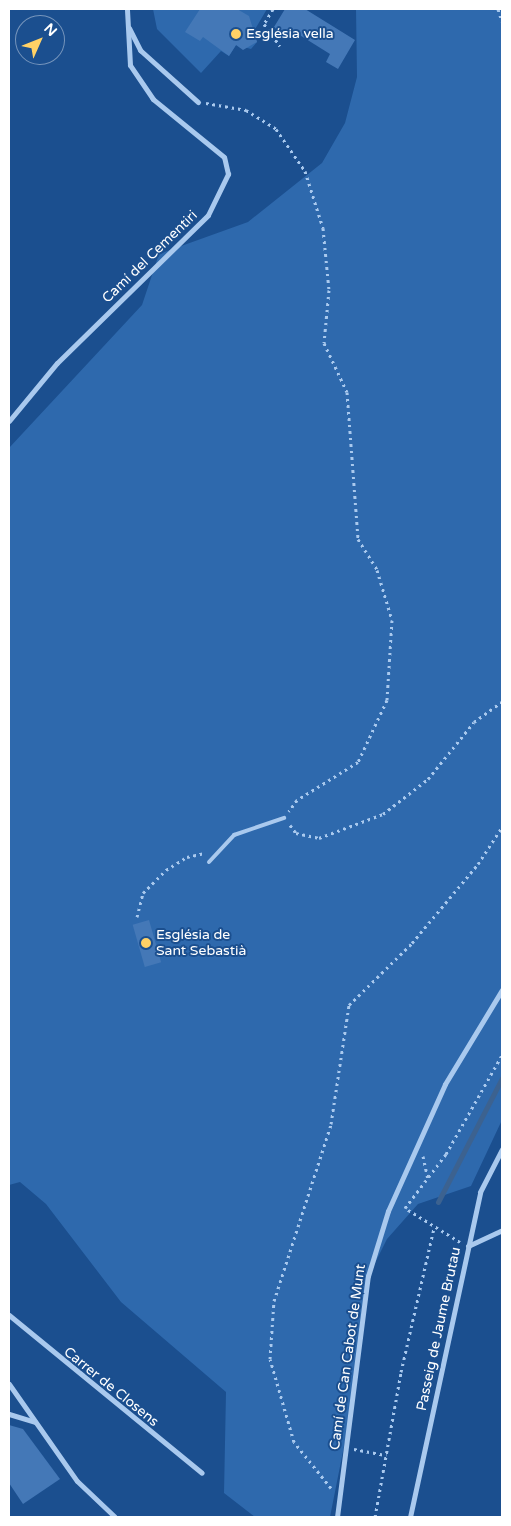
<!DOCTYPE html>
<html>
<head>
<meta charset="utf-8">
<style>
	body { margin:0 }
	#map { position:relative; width:511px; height:1526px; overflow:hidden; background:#1b4f8f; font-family:"Varela Round",sans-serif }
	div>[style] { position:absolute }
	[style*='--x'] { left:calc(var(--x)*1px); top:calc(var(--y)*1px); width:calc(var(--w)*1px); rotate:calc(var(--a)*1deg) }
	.green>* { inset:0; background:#2e69ad }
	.stream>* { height:5px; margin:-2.5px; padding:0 2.5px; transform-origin:2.5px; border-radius:2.5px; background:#3c6290 }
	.building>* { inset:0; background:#4478b7; transform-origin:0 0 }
	.path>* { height:3px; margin-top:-1.5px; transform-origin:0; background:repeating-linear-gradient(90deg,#a9c9ee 0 2.5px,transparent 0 6.5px) }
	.lane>* { height:4px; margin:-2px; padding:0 2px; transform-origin:2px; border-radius:2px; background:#a9c9ee }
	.street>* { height:5px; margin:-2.5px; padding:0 2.5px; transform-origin:2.5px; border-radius:2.5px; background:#a9c9ee }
	.dots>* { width:14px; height:14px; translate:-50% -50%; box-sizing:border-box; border:2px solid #1b4f8f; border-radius:50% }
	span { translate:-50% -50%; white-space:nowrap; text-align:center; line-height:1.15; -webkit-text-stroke:4px #1b4f8f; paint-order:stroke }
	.poi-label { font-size:14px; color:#fff }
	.left { translate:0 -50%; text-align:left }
	.street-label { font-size:14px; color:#fff }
	.frame { position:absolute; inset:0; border:10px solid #fff; pointer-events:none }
	.north { position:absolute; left:15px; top:15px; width:50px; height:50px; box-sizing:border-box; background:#1b4f8f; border:1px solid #7695bc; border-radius:50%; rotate:46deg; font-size:14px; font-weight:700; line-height:20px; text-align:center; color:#fff }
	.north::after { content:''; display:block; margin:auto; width:18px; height:22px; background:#ffd166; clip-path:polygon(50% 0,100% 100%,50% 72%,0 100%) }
</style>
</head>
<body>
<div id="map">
	<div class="green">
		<div style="clip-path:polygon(153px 9px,267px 9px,254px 31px,257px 42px,251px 49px,236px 45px,229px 56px,221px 51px,201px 73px,157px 29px)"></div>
		<div style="clip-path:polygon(356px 9px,502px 9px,502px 1120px,471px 1186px,418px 1204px,387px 1239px,366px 1281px,349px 1421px,330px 1517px,255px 1517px,224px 1493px,226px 1392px,121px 1302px,46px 1204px,20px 1182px,9px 1185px,9px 448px,142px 305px,159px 254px,248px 222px,322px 163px,345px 123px,357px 77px)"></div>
	</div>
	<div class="stream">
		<div style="--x:438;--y:1202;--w:140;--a:-62.7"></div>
	</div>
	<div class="building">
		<div style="clip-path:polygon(200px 9px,237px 9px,249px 16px,257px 42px,243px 50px,236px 45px,229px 56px,203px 37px,200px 41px,185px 32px)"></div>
		<div style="clip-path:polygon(285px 9px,305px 9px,355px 40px,338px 69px,326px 62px,330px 54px,290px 29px,283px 35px,274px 27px)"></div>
		<div style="left:149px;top:920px;width:44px;height:17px;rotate:74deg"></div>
		<div style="clip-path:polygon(9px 1425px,23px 1429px,60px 1479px,23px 1504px,9px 1483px)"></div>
	</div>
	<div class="path">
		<div style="--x:273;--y:9;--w:17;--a:121"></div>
		<div style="--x:264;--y:24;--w:27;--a:54"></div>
		<div style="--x:498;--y:9;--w:13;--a:72"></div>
		<div style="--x:206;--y:103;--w:41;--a:9.9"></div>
		<div style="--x:246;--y:110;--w:36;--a:32"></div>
		<div style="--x:276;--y:129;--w:51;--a:55.4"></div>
		<div style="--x:305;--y:171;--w:60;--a:72.5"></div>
		<div style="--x:323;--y:228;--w:62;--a:84.5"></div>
		<div style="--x:329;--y:290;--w:53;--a:95.4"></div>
		<div style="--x:324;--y:343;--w:54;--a:64.9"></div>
		<div style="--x:347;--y:392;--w:147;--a:85.7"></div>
		<div style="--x:358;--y:539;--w:36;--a:58"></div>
		<div style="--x:377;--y:570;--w:52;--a:73.3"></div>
		<div style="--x:392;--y:620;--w:80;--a:93.6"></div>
		<div style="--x:387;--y:700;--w:68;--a:115.1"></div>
		<div style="--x:358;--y:762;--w:72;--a:148.1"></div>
		<div style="--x:297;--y:800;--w:14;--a:126"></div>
		<div style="--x:290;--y:825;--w:10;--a:53"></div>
		<div style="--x:296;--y:833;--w:24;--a:12"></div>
		<div style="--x:319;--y:838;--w:68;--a:-20.6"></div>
		<div style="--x:383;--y:814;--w:57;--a:-37.9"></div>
		<div style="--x:428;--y:779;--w:73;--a:-51.1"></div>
		<div style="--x:474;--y:722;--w:34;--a:-36"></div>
		<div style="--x:137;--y:917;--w:25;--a:-76"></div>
		<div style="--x:143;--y:893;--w:33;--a:-45"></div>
		<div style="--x:166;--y:870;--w:25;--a:-32"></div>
		<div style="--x:187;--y:857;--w:17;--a:-13"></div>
		<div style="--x:423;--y:1156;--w:25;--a:78"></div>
		<div style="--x:460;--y:1242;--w:65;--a:-148.3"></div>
		<div style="--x:405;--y:1208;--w:68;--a:-52.8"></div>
		<div style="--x:446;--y:1154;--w:114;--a:-60.5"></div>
		<div style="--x:354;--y:1449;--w:33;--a:11"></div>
		<div style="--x:331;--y:1488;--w:59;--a:-128.8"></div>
		<div style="--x:294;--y:1442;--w:86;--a:-106.1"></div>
		<div style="--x:270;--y:1359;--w:58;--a:-86.1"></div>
		<div style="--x:274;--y:1301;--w:186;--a:-72.1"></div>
		<div style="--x:331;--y:1124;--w:120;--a:-81.4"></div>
		<div style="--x:349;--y:1005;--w:88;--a:-44.5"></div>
		<div style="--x:412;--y:943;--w:103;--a:-50.1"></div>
		<div style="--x:478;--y:864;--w:44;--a:-57"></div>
		<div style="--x:375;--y:1517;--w:147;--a:-79.8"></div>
		<div style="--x:401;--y:1372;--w:148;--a:-77.1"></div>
	</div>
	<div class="lane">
		<div style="--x:209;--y:862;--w:37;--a:-47"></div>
		<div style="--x:234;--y:835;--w:53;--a:-18.8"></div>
	</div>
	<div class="street">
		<div style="--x:129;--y:28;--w:25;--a:63"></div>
		<div style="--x:140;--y:50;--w:78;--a:41.9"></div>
		<div style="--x:9;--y:421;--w:75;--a:-50.4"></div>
		<div style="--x:57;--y:363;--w:211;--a:-44.4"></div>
		<div style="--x:208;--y:215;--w:46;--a:-64"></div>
		<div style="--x:228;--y:174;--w:17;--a:-103"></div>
		<div style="--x:224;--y:157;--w:92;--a:-140.8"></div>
		<div style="--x:153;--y:99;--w:41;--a:-124.1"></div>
		<div style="--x:130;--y:65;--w:56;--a:-93.1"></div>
		<div style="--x:468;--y:1246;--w:38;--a:-25"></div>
		<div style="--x:9;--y:1315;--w:249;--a:39.3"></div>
		<div style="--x:9;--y:1384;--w:118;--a:55"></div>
		<div style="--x:77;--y:1481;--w:52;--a:43.5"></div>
		<div style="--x:9;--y:1414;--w:27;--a:17"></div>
		<div style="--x:337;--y:1517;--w:243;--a:-82.7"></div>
		<div style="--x:368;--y:1276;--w:68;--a:-72.9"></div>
		<div style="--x:388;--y:1211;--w:139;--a:-65.8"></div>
		<div style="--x:445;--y:1084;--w:110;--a:-58.8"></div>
		<div style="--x:410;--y:1517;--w:332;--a:-77.8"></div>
		<div style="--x:480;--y:1192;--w:48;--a:-62.9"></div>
	</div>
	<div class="dots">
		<div style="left:236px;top:34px;background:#ffd166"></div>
		<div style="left:146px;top:943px;background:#ffd166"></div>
	</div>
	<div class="poi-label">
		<span class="left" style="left:246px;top:34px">Església vella</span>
		<span class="left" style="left:156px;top:943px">Església de<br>Sant Sebastià</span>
	</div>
	<div class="street-label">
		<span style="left:150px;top:257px;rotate:-44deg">Camí del Cementiri</span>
		<span style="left:439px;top:1329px;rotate:-78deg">Passeig de Jaume Brutau</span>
		<span style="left:348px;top:1357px;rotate:-82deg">Camí de Can Cabot de Munt</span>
		<span style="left:111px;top:1387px;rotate:39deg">Carrer de Closens</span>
	</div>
	<div class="frame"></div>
	<div class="north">N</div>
</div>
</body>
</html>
